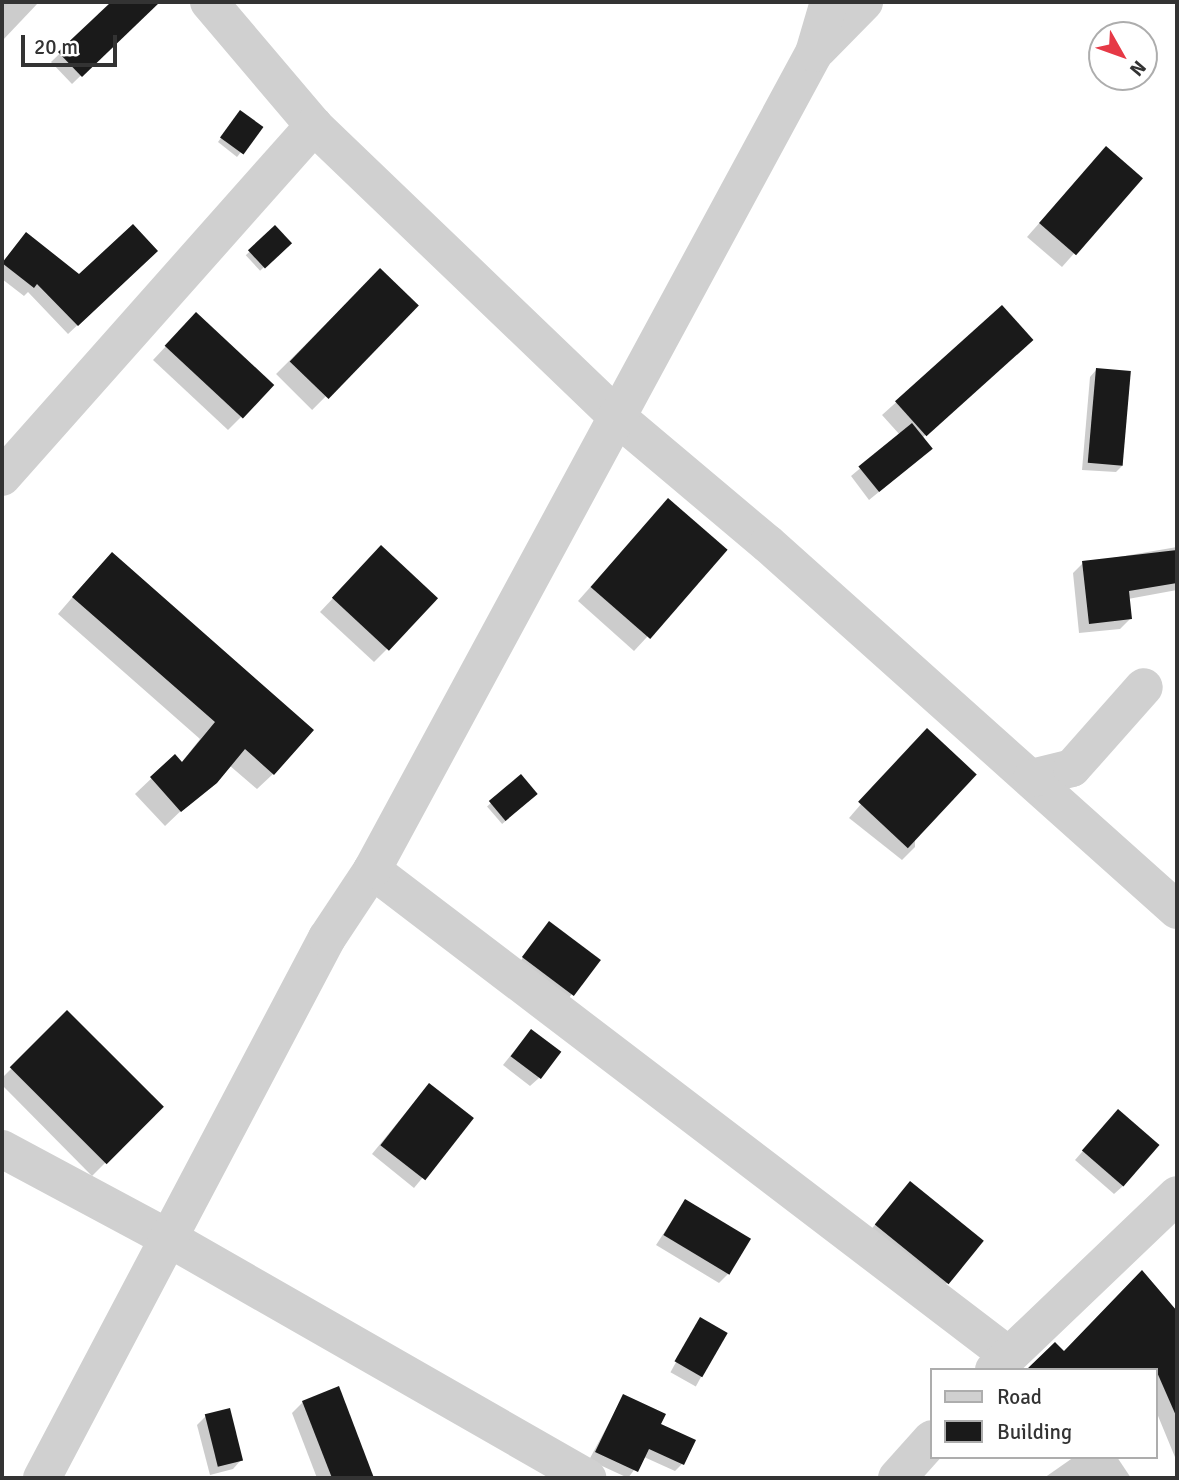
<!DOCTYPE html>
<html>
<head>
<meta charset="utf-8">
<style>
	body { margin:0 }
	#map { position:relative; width:1179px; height:1480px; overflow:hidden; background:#fff; font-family:Signika,sans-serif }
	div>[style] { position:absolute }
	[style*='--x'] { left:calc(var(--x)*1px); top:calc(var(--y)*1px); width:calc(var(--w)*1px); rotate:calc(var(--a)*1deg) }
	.shadow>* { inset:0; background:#0003; transform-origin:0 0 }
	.building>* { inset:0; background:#1a1a1a; transform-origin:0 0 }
	.minor>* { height:38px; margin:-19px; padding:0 19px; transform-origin:19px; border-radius:19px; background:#d0d0d0 }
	span { translate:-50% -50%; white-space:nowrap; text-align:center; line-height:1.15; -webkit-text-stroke:7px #fff; paint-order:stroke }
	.frame { position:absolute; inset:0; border:4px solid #333; pointer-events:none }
	.legend { position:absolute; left:930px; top:1368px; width:228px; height:91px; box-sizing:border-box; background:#fff; border:2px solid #adadad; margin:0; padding:9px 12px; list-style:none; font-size:21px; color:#333 }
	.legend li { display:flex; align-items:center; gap:14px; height:35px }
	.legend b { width:35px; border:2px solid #adadad }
	.north { position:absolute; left:1088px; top:21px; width:70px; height:70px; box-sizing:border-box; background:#fff; border:2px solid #adadad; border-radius:50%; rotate:130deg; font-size:19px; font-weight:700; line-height:28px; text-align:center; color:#333 }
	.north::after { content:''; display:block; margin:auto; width:24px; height:32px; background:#e63946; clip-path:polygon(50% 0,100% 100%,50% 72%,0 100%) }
	.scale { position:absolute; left:21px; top:35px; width:96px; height:32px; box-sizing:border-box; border:4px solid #333; border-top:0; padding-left:9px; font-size:21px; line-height:24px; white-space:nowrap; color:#333; -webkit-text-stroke:5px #fff; paint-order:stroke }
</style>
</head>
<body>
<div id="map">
	<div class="shadow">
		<div style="clip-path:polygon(2px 2px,39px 2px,2px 41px)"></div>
		<div style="clip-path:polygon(113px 2px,157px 2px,72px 84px,51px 62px)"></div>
		<div style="clip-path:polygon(237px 116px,261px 127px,237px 157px,218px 142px)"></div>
		<div style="clip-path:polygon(1093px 162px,1140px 179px,1062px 267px,1027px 237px)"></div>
		<div style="left:275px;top:228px;width:21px;height:40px;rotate:47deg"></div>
		<div style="clip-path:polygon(26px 234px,79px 276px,147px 260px,68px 334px,28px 292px,24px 296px,2px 279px,2px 263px)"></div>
		<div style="left:380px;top:270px;width:51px;height:147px;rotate:45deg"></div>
		<div style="clip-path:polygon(1002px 307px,1018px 353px,922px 438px,922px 457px,869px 500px,851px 476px,900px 435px,882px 415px)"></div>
		<div style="clip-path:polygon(183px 328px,241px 417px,228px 430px,153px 360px)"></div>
		<div style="clip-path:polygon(1096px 370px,1123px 465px,1116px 472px,1082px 470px,1090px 377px)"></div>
		<div style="clip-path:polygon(655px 514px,647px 637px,634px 651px,578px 601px)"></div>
		<div style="clip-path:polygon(1177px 547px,1177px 590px,1128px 599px,1130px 619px,1120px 629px,1079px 633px,1073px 573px,1083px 563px)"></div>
		<div style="clip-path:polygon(368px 561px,387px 649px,374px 662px,320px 612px)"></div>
		<div style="clip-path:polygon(96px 570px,273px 774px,257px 789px,229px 765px,165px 826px,135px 794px,175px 756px,181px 763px,200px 739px,58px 614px)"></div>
		<div style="clip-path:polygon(914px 743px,915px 847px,902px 860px,849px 818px)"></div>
		<div style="left:521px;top:777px;width:23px;height:45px;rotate:49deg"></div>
		<div style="left:549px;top:923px;width:61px;height:55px;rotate:37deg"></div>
		<div style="clip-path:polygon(67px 1013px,161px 1107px,92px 1176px,2px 1085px,2px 1078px)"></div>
		<div style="clip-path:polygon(523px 1040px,539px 1078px,530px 1086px,503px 1065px)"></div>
		<div style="clip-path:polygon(421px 1094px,471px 1119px,414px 1188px,372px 1154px)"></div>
		<div style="clip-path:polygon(1110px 1120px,1123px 1186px,1114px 1194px,1075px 1160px)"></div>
		<div style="clip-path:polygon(910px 1183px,948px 1282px,935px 1295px,863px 1239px)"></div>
		<div style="clip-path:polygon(685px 1201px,728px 1274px,719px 1283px,656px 1245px)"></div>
		<div style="clip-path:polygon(1142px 1273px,1177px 1314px,1177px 1462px,1156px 1411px,1156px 1370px,1026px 1370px,1055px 1344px,1063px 1353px)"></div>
		<div style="left:700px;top:1319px;width:29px;height:61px;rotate:29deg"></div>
		<div style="clip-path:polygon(338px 1389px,373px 1478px,317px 1478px,292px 1413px,303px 1402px)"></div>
		<div style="clip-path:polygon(623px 1397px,659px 1425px,682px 1464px,675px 1471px,644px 1457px,628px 1478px,589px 1460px)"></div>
		<div style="clip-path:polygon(206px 1416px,241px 1460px,233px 1469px,210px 1475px,197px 1425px)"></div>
		<div style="clip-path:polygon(1074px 1457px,1117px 1457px,1131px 1478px,1044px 1478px)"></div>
	</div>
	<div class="building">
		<div style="clip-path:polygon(111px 2px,160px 2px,82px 77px,58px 52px)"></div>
		<div style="left:240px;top:110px;width:29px;height:34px;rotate:36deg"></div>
		<div style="left:1106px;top:146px;width:49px;height:102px;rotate:41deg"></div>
		<div style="clip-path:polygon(133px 224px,158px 251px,78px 326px,37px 284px,34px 288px,2px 263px,26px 232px,79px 274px)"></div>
		<div style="left:275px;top:225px;width:25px;height:37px;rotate:47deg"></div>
		<div style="left:380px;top:268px;width:54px;height:130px;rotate:44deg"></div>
		<div style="left:1002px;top:305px;width:47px;height:144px;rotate:48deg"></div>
		<div style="left:196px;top:312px;width:107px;height:46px;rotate:43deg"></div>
		<div style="left:1096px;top:368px;width:35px;height:95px;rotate:5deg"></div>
		<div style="left:912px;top:423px;width:33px;height:69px;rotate:51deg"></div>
		<div style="left:668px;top:498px;width:79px;height:118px;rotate:41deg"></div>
		<div style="left:381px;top:545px;width:78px;height:72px;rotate:43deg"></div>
		<div style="clip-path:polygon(1177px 550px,1177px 583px,1129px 591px,1132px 619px,1089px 624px,1082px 561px)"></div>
		<div style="clip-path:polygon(112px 552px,314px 730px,274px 775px,245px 749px,217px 783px,181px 812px,150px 777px,175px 754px,182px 762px,215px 722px,72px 597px)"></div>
		<div style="left:927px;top:728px;width:68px;height:101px;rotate:43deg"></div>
		<div style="left:521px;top:774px;width:26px;height:42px;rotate:50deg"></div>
		<div style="left:549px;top:921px;width:65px;height:45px;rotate:37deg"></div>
		<div style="left:67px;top:1010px;width:137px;height:81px;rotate:45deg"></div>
		<div style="left:531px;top:1029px;width:38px;height:34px;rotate:37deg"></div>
		<div style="left:429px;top:1083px;width:57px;height:79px;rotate:38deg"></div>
		<div style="left:1118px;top:1109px;width:55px;height:55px;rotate:41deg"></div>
		<div style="left:910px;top:1181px;width:95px;height:56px;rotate:39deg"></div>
		<div style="left:685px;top:1199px;width:77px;height:42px;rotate:31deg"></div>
		<div style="clip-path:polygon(1142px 1270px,1177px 1311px,1177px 1418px,1156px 1370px,1026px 1370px,1055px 1342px,1064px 1351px)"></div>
		<div style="left:700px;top:1317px;width:32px;height:51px;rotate:30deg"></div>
		<div style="clip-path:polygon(339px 1386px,374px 1478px,332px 1478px,302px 1401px)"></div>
		<div style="clip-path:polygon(623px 1394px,666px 1414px,661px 1424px,696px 1440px,684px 1465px,649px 1449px,638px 1472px,595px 1452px)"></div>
		<div style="left:230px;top:1408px;width:54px;height:26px;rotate:76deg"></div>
	</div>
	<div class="minor">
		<div style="--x:209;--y:2;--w:162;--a:49.7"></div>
		<div style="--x:314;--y:126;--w:420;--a:43.8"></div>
		<div style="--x:617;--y:417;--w:197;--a:40.1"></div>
		<div style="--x:768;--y:544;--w:549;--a:41.82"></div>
		<div style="--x:818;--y:49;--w:66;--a:-45.6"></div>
		<div style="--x:2;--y:477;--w:470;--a:-48.4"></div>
		<div style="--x:1032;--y:778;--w:41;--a:-14"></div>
		<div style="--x:1072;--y:768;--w:108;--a:-48.4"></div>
		<div style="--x:372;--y:870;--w:800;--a:37.33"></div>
		<div style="--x:2;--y:1149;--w:191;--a:28.2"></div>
		<div style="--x:170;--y:1239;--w:481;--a:29.8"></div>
		<div style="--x:994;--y:1370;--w:253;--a:-43.7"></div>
		<div style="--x:42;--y:1478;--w:611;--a:-62.18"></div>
		<div style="--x:327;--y:938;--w:82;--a:-56.5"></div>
		<div style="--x:372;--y:870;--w:929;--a:-61.59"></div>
		<div style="--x:814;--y:53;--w:53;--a:-73.6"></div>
		<div style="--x:897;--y:1478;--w:52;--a:-48.1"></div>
	</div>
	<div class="frame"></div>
	<ul class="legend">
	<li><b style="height:9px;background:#d0d0d0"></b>Road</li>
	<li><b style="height:19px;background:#1a1a1a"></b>Building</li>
	</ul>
	<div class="north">N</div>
	<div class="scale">20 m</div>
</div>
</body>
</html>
